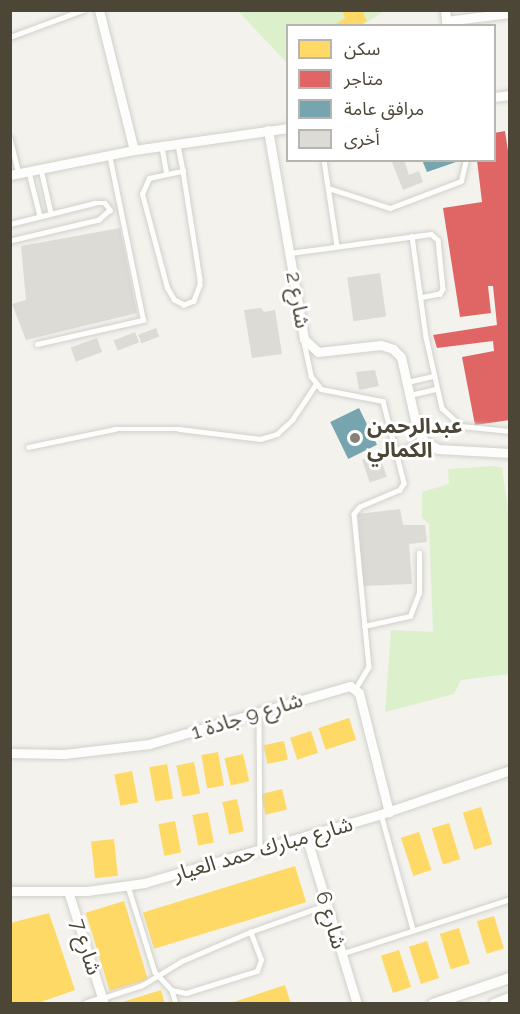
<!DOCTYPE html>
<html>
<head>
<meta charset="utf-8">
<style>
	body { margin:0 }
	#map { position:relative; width:520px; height:1014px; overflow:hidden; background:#f3f2ed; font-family:Raleway,"Noto Sans Arabic",sans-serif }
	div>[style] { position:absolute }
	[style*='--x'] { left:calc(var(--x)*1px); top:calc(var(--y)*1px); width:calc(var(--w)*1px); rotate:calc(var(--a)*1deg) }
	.green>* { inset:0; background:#dcf0cb }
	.homes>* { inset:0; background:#ffd966; transform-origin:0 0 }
	.shops>* { inset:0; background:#e06666 }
	.public>* { inset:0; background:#76a5af; transform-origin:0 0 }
	.building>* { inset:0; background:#dddbd5; transform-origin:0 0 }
	.roads { filter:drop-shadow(0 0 2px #d1d0ca) drop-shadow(0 0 2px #d1d0ca) }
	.service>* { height:4.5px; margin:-2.25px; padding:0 2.25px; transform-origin:2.25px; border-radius:2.25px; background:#fdfdfc }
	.minor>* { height:9px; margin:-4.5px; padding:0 4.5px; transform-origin:4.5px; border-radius:4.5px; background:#fdfdfc }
	.tertiary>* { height:10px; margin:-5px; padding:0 5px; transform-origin:5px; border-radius:5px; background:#fdfdfc }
	.dots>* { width:16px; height:16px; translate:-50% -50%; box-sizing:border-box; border:3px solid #fff; border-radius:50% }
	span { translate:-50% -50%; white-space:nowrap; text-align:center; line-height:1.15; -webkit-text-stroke:6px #fff; paint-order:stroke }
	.street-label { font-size:21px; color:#4c4637 }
	.poi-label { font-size:21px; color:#4c4637; font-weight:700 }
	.left { translate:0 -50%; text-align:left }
	.frame { position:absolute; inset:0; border:12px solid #4c4637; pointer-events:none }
	.legend { position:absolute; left:286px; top:24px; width:210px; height:138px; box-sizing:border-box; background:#fff; border:2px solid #b7b5af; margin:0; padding:8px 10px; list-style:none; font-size:18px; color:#4c4637 }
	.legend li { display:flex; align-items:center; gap:12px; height:30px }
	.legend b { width:30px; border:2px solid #b7b5af }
</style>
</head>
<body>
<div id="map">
	<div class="green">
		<div style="clip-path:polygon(238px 11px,384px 11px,363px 25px,288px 26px,287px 63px)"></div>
		<div style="clip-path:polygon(495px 466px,502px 468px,509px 515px,509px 674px,461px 680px,454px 694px,385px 712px,391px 630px,433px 632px,429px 524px,422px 518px,422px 492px,449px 484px,448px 469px)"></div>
	</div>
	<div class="homes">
		<div style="clip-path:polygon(342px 10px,367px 10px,363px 13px,367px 21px,359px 26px,332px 26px,345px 18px)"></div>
		<div style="left:349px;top:718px;width:23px;height:32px;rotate:72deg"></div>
		<div style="left:311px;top:731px;width:23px;height:22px;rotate:72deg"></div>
		<div style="left:284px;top:741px;width:19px;height:21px;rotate:78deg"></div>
		<div style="left:218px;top:752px;width:34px;height:17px;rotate:80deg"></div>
		<div style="left:243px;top:754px;width:28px;height:19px;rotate:77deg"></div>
		<div style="left:194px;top:762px;width:32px;height:18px;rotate:79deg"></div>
		<div style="left:167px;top:764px;width:35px;height:18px;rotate:80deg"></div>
		<div style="left:132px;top:771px;width:32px;height:18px;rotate:79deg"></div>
		<div style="left:282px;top:789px;width:21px;height:22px;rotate:76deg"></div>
		<div style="left:237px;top:799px;width:33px;height:15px;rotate:78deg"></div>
		<div style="left:481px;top:807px;width:39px;height:19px;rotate:73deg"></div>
		<div style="left:208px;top:812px;width:31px;height:16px;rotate:79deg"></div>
		<div style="left:175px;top:821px;width:32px;height:17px;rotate:79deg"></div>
		<div style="left:449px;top:823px;width:38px;height:18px;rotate:73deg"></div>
		<div style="left:419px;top:832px;width:40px;height:19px;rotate:72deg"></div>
		<div style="left:114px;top:839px;width:37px;height:23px;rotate:84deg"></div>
		<div style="left:295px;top:866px;width:38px;height:159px;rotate:73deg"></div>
		<div style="left:124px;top:901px;width:82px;height:40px;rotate:73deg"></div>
		<div style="clip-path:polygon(49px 913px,75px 990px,35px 1004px,10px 1004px,10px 923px)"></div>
		<div style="left:494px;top:916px;width:34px;height:18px;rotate:73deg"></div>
		<div style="left:459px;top:928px;width:37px;height:20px;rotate:73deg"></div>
		<div style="left:427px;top:941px;width:39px;height:19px;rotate:72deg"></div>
		<div style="left:399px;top:950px;width:39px;height:19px;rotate:72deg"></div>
		<div style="clip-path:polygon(285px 985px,291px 1004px,231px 1004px,231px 1003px)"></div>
		<div style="clip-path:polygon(161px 990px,165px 1004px,120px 1004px,119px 1003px)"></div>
	</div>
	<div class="shops">
		<div style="clip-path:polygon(505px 131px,510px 164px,510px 420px,475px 425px,462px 357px,494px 351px,493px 341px,437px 348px,433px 335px,497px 325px,493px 286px,488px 286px,491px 313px,460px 317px,443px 208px,482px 202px,477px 160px,494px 160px,494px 133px)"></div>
	</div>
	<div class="public">
		<div style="clip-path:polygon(422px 160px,459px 160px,459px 161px,427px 172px)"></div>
		<div style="left:359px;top:408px;width:41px;height:32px;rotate:64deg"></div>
	</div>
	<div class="building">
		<div style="clip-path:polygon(391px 160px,404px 160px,409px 175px,419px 171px,423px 182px,403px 190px)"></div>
		<div style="clip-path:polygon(120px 228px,137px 313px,26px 340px,12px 304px,26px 300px,21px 246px)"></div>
		<div style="left:380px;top:273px;width:44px;height:33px;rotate:82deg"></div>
		<div style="clip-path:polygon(261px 308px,264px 312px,275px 310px,282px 354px,252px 358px,244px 310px)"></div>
		<div style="left:156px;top:328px;width:9px;height:19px;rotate:69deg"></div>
		<div style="left:135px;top:332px;width:11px;height:23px;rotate:68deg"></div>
		<div style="left:97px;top:338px;width:15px;height:28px;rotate:70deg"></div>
		<div style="clip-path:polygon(375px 370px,379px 386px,359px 390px,356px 372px)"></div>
		<div style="left:379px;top:454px;width:24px;height:18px;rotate:71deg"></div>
		<div style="clip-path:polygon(400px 509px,403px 525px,425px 525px,427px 542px,409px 544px,412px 584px,362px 586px,358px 514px)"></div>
	</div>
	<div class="roads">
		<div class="service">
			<div style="--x:10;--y:37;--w:78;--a:-20.3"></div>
			<div style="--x:10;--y:138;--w:36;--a:76"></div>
			<div style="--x:178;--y:145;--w:26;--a:79"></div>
			<div style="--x:183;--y:171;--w:109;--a:81.1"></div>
			<div style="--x:200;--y:279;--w:6;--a:90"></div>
			<div style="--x:200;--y:285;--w:17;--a:111"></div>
			<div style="--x:194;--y:301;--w:11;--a:158"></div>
			<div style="--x:184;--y:305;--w:11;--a:-153"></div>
			<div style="--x:174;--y:300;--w:14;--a:-120"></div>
			<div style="--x:167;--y:288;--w:97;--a:-104.9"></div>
			<div style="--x:142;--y:194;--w:17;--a:-66"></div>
			<div style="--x:149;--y:178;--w:35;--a:-12"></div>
			<div style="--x:162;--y:147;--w:27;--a:80"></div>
			<div style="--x:324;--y:160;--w:87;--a:81.4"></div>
			<div style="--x:41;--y:169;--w:45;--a:77.2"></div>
			<div style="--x:29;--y:172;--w:45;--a:76"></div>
			<div style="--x:328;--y:188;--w:65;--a:17.9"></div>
			<div style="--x:390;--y:208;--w:76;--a:-20.8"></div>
			<div style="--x:461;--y:181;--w:22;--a:-77"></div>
			<div style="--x:10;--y:224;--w:87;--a:-14"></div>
			<div style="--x:94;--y:203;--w:11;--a:0"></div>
			<div style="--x:105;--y:203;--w:9;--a:54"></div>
			<div style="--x:110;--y:210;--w:15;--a:138"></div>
			<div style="--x:99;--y:220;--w:91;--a:166.7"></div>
			<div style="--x:412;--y:236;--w:102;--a:82.1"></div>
			<div style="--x:426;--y:337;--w:73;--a:77.3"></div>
			<div style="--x:442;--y:408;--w:26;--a:43"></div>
			<div style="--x:461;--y:426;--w:49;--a:5.8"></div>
			<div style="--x:290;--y:253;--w:142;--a:-7.7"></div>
			<div style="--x:431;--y:234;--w:9;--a:41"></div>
			<div style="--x:438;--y:240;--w:49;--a:84.2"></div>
			<div style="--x:443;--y:289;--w:6;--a:121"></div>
			<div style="--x:440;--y:294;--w:20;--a:169"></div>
			<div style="--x:304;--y:342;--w:35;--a:78"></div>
			<div style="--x:311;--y:376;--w:16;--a:52"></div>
			<div style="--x:321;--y:389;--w:63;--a:11"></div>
			<div style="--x:383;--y:401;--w:85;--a:75.6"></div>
			<div style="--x:404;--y:483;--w:8;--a:120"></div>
			<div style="--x:400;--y:490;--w:43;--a:157"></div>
			<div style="--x:360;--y:507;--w:9;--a:131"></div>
			<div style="--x:354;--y:514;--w:154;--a:84.4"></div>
			<div style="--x:369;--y:667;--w:26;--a:121"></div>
			<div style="--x:37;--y:344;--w:109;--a:-12.8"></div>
			<div style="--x:143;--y:320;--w:169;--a:-101.6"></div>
			<div style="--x:407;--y:382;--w:28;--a:-13"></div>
			<div style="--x:410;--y:395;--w:27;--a:-13"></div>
			<div style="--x:28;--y:447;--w:89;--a:-11.7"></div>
			<div style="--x:115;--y:429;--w:64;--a:0"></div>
			<div style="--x:179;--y:429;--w:82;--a:7"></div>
			<div style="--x:260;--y:439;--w:18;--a:-16"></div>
			<div style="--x:277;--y:434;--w:21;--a:-43"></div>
			<div style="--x:292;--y:420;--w:43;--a:-56.3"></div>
			<div style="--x:398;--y:451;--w:27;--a:-22"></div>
			<div style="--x:364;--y:626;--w:47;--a:-12.3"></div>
			<div style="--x:410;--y:616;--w:25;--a:-69"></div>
			<div style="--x:419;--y:593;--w:40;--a:-90"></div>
			<div style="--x:259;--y:713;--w:137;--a:89.6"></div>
			<div style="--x:381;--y:814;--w:119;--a:74.5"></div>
			<div style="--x:128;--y:886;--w:90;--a:72.6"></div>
			<div style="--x:155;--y:972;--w:25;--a:47"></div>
			<div style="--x:172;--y:990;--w:15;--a:74"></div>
			<div style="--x:341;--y:954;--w:178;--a:-18"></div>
			<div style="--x:172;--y:990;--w:14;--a:12"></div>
			<div style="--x:186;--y:993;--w:74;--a:-17.2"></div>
			<div style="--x:257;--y:971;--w:12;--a:-70"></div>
			<div style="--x:261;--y:960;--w:30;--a:-111"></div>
			<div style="--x:103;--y:998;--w:40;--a:-18"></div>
			<div style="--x:141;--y:986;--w:48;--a:-31.4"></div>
			<div style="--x:182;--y:961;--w:74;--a:-23.1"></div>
			<div style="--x:250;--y:932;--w:81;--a:-19.6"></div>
		</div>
		<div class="minor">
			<div style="--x:99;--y:10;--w:144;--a:76"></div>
			<div style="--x:445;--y:10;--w:16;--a:83"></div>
			<div style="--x:446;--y:21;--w:64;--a:-7.1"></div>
			<div style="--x:494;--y:97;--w:16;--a:-7"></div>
			<div style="--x:268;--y:130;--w:212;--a:80.2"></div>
			<div style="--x:304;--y:339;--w:19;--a:43"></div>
			<div style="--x:318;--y:352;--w:63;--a:-6.3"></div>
			<div style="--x:381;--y:345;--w:13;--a:18"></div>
			<div style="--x:393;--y:349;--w:11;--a:45"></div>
			<div style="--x:401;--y:357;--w:74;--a:77.5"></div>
			<div style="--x:417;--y:429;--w:14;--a:60"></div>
			<div style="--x:424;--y:441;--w:16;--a:30"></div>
			<div style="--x:438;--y:449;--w:72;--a:3.2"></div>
			<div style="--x:10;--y:175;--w:126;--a:-11.4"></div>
			<div style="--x:134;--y:150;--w:156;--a:-8.1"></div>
			<div style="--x:10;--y:753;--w:54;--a:1.1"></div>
			<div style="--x:64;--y:754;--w:86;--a:-6.7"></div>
			<div style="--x:149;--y:744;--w:209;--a:-16.1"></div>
			<div style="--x:350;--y:686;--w:11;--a:38"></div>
			<div style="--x:359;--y:693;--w:123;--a:75.9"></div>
			<div style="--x:306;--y:836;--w:176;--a:73.1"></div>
			<div style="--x:10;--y:891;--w:77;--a:0"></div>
			<div style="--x:87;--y:891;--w:58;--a:-8"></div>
			<div style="--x:144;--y:883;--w:247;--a:-16.2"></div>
			<div style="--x:381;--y:814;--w:136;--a:-18.8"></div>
			<div style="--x:68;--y:891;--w:119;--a:72.3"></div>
			<div style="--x:87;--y:1004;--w:16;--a:-18"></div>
		</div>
		<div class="tertiary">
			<div style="--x:433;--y:1004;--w:81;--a:-18.7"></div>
			<div style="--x:494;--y:1004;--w:17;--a:-21"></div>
		</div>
	</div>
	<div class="dots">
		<div style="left:355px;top:438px;background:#868277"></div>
	</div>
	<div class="street-label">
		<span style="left:298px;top:300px;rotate:80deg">شارع 2</span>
		<span style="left:247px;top:716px;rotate:-17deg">شارع 9 جادة 1</span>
		<span style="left:263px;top:849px;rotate:-16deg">شارع مبارك حمد العيار</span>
		<span style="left:331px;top:920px;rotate:73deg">شارع 6</span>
		<span style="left:86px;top:947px;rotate:72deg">شارع 7</span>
	</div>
	<div class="poi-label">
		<span class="left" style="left:367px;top:438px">عبدالرحمن<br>الكمالي</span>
	</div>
	<div class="frame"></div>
	<ul class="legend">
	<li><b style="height:16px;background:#ffd966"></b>سكن</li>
	<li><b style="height:16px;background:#e06666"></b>متاجر</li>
	<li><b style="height:16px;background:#76a5af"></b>مرافق عامة</li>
	<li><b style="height:16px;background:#dddbd5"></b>أخرى</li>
	</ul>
</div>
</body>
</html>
